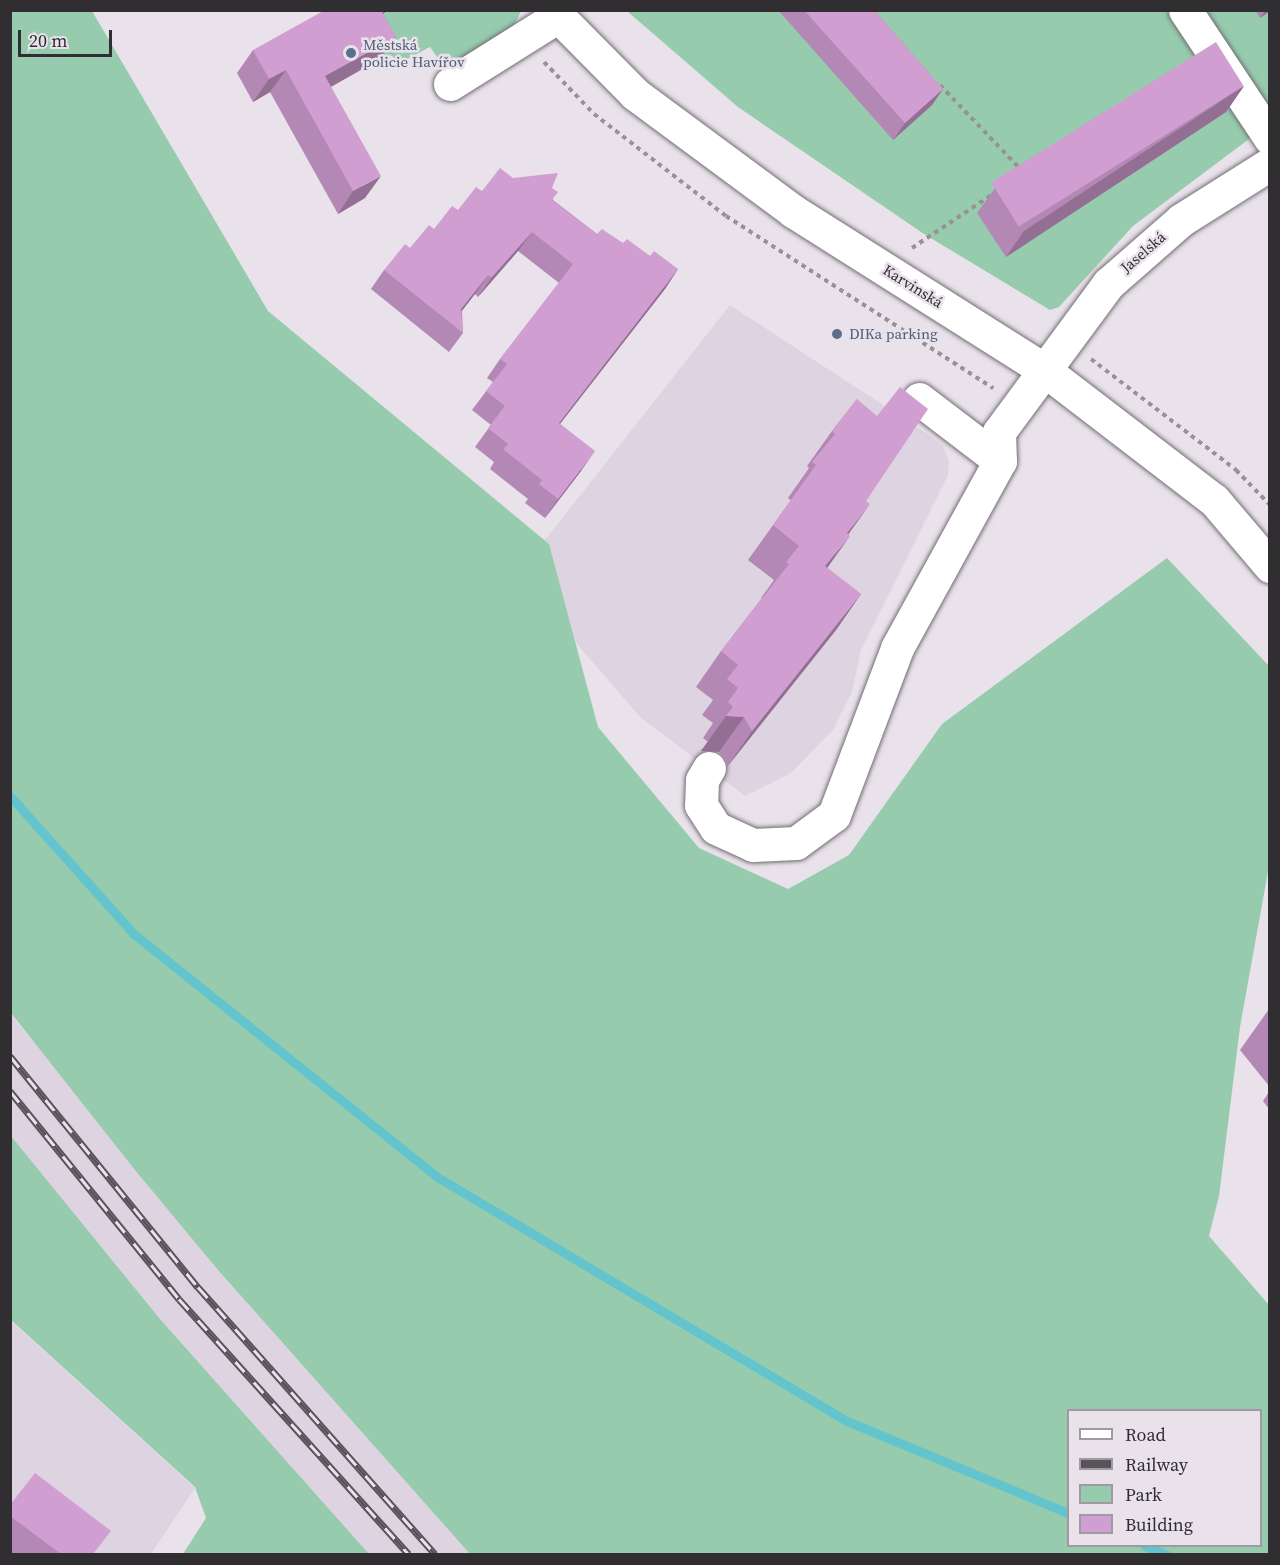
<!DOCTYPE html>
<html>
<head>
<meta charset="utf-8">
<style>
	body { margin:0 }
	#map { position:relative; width:1280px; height:1565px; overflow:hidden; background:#e9e2eb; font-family:"Source Serif 4",serif }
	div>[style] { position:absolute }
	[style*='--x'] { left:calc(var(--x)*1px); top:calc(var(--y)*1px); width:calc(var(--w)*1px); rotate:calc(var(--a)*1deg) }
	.built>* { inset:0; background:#ded3e0 }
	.green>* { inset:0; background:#96cbae }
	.stream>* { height:9px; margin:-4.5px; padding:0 4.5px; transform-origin:4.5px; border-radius:4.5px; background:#63c4cd }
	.path>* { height:4px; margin-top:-2px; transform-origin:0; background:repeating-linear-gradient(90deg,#979198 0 4.5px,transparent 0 9px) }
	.roads { filter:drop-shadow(0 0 2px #736d74) drop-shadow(0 0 2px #736d74) }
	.minor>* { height:33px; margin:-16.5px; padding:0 16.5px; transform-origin:16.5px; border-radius:16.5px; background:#fff }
	.rail>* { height:7px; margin-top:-3.5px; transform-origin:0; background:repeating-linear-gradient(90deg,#e9e2eb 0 14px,#575358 0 28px); box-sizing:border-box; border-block:2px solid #575358 }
	.wall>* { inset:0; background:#b488b5 }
	.shaded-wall>* { inset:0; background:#926f93 }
	.building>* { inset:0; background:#d19ed2; transform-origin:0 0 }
	.dots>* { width:16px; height:16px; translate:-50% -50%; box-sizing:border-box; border:3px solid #e9e2eb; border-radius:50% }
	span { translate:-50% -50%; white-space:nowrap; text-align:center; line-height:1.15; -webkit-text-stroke:5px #e9e2eb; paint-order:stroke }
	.service-label { font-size:15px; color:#4e5e75 }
	.left { translate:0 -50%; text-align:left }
	.street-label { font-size:15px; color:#312e32 }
	.frame { position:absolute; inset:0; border:12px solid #312e32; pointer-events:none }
	.legend { position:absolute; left:1067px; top:1409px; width:195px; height:138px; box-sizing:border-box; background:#e9e2eb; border:2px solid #9f9aa1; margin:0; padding:8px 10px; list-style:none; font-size:18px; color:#312e32 }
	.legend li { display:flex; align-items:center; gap:12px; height:30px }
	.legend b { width:30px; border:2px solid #9f9aa1 }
	.scale { position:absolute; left:18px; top:30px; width:94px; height:27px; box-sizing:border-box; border:3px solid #312e32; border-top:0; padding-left:8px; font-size:18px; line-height:21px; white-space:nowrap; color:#312e32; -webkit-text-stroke:4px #e9e2eb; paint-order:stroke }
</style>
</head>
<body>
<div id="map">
	<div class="built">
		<div style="clip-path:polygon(730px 305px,929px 435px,943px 446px,949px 461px,948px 475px,861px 650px,852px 692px,833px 730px,791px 773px,745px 796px,641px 718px,576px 643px,545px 540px)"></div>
		<div style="clip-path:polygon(10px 1013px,218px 1270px,470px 1554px,369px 1554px,160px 1319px,11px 1136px)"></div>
		<div style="clip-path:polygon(10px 1320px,195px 1488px,151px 1554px,11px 1554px)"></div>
	</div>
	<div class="green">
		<div style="clip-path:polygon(evenodd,11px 10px,92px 11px,268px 311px,549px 544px,598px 727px,699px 848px,788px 889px,849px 855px,942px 724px,1167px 558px,1269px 666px,1269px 866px,1240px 1027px,1219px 1196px,1209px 1236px,1269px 1305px,1269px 1554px,470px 1554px,218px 1270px,135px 1170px,11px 1013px,11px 10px,1260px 1410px,1260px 1546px,1068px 1546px,1068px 1410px,1260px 1410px)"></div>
		<div style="clip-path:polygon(390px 11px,521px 11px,510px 34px,447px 71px,430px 47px,386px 70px,366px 35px,372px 20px)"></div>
		<div style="clip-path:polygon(627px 11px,1269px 11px,1269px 124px,1133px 226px,1059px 307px,1050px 310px,924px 234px,738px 107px)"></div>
		<div style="clip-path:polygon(11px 1136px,160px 1319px,369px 1554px,183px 1554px,206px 1518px,195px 1487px,11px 1320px)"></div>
	</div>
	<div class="stream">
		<div style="--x:10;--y:796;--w:186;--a:48.1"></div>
		<div style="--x:134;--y:934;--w:391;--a:38.7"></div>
		<div style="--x:439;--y:1178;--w:475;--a:30.8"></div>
		<div style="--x:847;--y:1421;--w:239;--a:22.6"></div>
		<div style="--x:1145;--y:1546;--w:22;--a:21"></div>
	</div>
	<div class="path">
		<div style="--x:544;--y:62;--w:72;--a:46.1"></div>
		<div style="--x:594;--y:114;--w:167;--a:37.7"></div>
		<div style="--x:726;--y:216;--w:318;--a:32.8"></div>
		<div style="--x:940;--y:85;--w:122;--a:46.3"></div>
		<div style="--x:912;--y:248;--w:97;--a:-33.7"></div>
		<div style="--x:1091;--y:359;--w:183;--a:37.4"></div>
		<div style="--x:1236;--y:470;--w:49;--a:45.8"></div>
	</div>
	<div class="roads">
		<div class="minor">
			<div style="--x:552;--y:10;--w:118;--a:45.3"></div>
			<div style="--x:635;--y:94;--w:197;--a:36.5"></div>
			<div style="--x:793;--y:211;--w:296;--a:32.3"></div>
			<div style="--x:1043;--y:369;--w:215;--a:37.5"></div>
			<div style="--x:1214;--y:500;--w:87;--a:49.7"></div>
			<div style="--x:1185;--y:10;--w:154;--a:56.4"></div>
			<div style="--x:450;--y:84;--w:126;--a:-32.1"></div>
			<div style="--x:919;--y:399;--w:102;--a:37.4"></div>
			<div style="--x:709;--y:768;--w:14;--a:120"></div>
			<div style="--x:702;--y:780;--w:25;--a:92"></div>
			<div style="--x:701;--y:805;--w:27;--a:57"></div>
			<div style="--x:716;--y:828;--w:41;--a:24.7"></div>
			<div style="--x:753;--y:845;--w:43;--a:-2.7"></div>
			<div style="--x:796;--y:843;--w:47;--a:-36.4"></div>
			<div style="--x:834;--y:815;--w:178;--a:-69.3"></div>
			<div style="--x:897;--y:648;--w:213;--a:-61.2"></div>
			<div style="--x:1000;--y:461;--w:29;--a:-92"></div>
			<div style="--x:999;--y:432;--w:184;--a:-53.6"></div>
			<div style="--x:1108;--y:284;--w:97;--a:-41.2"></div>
			<div style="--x:1181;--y:220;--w:105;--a:-32.2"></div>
		</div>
	</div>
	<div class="rail">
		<div style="--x:10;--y:1056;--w:298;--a:50.9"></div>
		<div style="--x:198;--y:1287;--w:357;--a:48.4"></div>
		<div style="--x:10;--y:1091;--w:268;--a:50.9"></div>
		<div style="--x:179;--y:1299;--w:343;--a:48"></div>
	</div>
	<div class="wall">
		<div style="clip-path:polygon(390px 10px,383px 14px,396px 37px,380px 59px,331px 87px,365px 198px,338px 214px,270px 92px,253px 102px,237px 73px,253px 50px)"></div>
		<div style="clip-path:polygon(778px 10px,874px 10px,943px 89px,932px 105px,893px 140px)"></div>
		<div style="clip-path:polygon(1255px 10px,1269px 10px,1260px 18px)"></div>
		<div style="clip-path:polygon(1244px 86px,1226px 112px,1006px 257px,977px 213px,995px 188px)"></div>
		<div style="clip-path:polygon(513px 178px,552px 188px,553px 200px,597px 234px,623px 243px,678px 269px,665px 289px,560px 424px,581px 471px,545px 518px,525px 503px,528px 499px,490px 469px,494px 462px,475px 447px,491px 425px,472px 410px,493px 382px,487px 378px,500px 359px,559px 283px,518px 251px,478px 297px,475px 294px,462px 311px,463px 333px,449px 352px,371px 289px,384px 270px,482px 191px)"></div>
		<div style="clip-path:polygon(857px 399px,866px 501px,848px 534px,827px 568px,861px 594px,836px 630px,727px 767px,719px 752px,701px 751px,708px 742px,703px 738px,713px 723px,702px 715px,713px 700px,696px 687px,721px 651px,762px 598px,761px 598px,774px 580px,748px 560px,791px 500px,788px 498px,809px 468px,807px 466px,832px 431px)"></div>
		<div style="clip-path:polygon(1269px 1009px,1269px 1086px,1240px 1050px)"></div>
		<div style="clip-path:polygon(1269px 1092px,1269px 1109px,1263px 1101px)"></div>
		<div style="clip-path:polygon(10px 1505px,94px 1554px,10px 1554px)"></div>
	</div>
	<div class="shaded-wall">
		<div style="clip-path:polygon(383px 10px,390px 10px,362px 26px)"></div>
		<div style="clip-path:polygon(1266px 10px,1269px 10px,1269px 12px,1260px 18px)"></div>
		<div style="clip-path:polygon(396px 37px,380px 59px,309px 99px,325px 76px)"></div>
		<div style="clip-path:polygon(286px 70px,270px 92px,253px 102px,269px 79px)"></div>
		<div style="clip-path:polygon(1244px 86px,1226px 112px,1006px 257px,1024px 231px)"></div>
		<div style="clip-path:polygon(943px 89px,932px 105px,893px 140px,905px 123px)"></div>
		<div style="clip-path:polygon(381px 176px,365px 198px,338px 214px,353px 191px)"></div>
		<div style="clip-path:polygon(532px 232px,518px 251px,478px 297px,492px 277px)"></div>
		<div style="clip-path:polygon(678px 269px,665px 289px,545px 443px,559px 423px)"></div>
		<div style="clip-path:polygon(488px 275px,475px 294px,451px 324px,461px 309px)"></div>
		<div style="clip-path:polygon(595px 451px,581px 471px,545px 518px,558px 499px)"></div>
		<div style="clip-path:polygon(870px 504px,845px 539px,847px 533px)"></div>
		<div style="clip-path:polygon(850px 536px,825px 571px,825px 566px)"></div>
		<div style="clip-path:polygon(861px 594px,836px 630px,727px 767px,752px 731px)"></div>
		<div style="clip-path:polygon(726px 716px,744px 717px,719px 752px,701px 751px)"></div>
	</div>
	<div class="building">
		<div style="clip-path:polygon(325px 10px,381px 10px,396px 37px,325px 76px,381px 176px,353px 191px,286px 70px,269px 79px,253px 50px)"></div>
		<div style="clip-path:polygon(804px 10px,874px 10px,943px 89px,905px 123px)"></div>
		<div style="left:1216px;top:42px;width:52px;height:265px;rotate:58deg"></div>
		<div style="clip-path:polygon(500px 168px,513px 178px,558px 173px,552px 188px,558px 192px,552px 200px,597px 234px,602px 229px,623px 243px,627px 239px,650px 256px,654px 251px,678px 269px,559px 423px,595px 451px,558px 499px,539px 484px,542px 480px,503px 449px,508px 444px,488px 428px,505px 406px,486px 391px,507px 364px,500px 359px,573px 264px,532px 232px,492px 277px,488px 275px,461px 309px,463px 333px,384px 270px,405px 244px,410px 248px,429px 225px,434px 229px,452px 206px,458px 210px,476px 187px,482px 191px)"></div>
		<div style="clip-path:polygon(900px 387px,928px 409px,866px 501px,870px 504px,847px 533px,850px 536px,825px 566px,861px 594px,752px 731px,744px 717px,726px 716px,733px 707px,728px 702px,738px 688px,727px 679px,738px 665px,721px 651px,789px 564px,786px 562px,799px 546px,773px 525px,816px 465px,812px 462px,835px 434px,832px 431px,857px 399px,877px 416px)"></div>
		<div style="clip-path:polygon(35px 1473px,111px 1531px,93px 1554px,61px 1554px,10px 1516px,10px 1505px)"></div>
	</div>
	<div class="dots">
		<div style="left:351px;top:53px;background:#5c6f8a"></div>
		<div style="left:837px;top:334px;background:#5c6f8a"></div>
	</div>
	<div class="service-label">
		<span class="left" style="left:363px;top:53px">Městská<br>policie Havířov</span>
		<span class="left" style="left:849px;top:334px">DIKa parking</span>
	</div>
	<div class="street-label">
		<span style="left:1143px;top:252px;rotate:-41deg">Jaselská</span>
		<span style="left:913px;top:286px;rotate:32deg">Karvinská</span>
	</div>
	<div class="frame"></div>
	<ul class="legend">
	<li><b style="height:8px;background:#fff"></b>Road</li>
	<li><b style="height:8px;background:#575358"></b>Railway</li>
	<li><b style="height:16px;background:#96cbae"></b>Park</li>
	<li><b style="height:16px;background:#d19ed2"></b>Building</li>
	</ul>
	<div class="scale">20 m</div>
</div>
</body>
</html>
